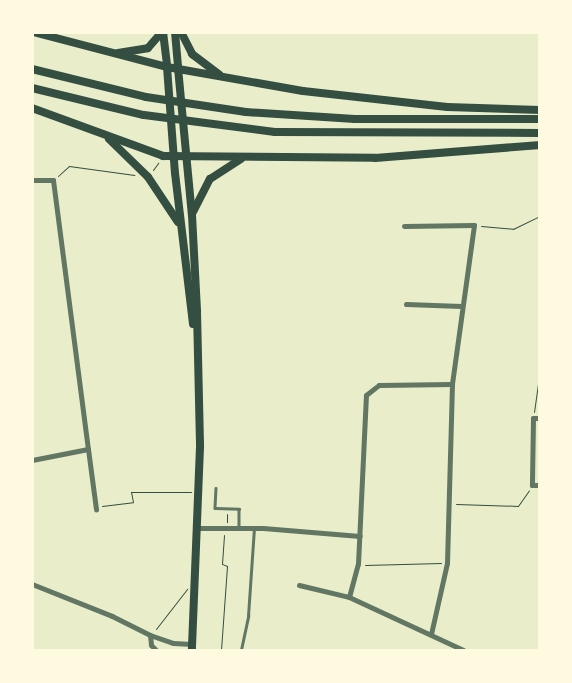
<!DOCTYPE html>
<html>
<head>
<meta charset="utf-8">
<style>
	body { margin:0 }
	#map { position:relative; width:572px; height:683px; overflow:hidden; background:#e9edc9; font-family:Merriweather,serif }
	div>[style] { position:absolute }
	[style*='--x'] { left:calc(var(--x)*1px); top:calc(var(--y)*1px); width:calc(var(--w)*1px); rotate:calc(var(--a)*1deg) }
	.path>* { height:1px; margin:-0.5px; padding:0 0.5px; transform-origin:0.5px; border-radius:0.5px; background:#344e41 }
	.service>* { height:2.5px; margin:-1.25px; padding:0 1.25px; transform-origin:1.25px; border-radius:1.25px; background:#617663 }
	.minor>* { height:5px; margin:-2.5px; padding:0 2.5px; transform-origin:2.5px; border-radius:2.5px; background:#617663 }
	.primary>* { height:8px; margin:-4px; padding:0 4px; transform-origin:4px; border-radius:4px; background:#344e41 }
	.trunk>* { height:8px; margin:-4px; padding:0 4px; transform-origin:4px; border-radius:4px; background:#344e41 }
	span { translate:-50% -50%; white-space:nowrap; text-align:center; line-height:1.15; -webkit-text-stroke:5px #fefae0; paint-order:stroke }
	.frame { position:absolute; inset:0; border:34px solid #fefae0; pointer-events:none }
</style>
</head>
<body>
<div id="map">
	<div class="path">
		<div style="--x:153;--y:170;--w:9;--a:-54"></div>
		<div style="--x:58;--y:176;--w:15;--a:-42"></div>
		<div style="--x:69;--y:166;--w:66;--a:7.9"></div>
		<div style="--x:481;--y:226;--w:32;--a:5"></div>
		<div style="--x:513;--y:229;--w:30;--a:-26"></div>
		<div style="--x:534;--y:412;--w:42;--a:-81.9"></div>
		<div style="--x:456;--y:504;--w:62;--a:1.8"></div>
		<div style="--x:518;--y:506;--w:19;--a:-55"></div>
		<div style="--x:102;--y:506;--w:31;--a:-7"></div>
		<div style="--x:133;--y:502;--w:10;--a:-101"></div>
		<div style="--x:131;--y:492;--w:60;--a:0"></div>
		<div style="--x:227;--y:514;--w:8;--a:90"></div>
		<div style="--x:365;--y:565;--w:76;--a:-1.5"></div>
		<div style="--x:156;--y:629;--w:51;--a:-52.2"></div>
		<div style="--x:221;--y:650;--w:84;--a:-85.9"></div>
		<div style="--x:227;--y:566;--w:5;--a:-158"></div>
		<div style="--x:222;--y:564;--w:29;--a:-86"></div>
	</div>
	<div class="service">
		<div style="--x:216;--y:488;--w:20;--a:93"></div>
		<div style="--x:215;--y:508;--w:24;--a:2"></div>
		<div style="--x:239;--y:509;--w:18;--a:90"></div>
		<div style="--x:241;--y:650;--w:35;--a:-78"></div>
		<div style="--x:248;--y:616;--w:87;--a:-86.1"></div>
	</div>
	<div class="minor">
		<div style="--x:32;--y:180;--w:21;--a:0"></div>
		<div style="--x:53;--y:180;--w:271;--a:82.6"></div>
		<div style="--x:88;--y:449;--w:57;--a:168.9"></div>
		<div style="--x:404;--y:226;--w:70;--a:-0.8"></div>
		<div style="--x:474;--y:225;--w:161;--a:97.9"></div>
		<div style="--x:406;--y:304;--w:55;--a:2.1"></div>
		<div style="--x:540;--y:418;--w:7;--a:180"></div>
		<div style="--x:533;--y:418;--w:67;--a:90.9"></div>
		<div style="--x:532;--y:485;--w:8;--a:0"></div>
		<div style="--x:88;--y:449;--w:61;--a:82.4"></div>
		<div style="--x:198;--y:528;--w:65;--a:0"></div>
		<div style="--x:263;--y:528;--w:97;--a:4.7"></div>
		<div style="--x:32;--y:584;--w:86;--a:21.8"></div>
		<div style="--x:112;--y:616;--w:42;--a:26.6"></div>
		<div style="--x:150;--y:635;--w:24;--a:19"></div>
		<div style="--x:173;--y:643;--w:19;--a:3"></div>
		<div style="--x:299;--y:585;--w:51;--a:13.5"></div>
		<div style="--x:349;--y:597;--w:126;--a:24.9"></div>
		<div style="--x:349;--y:597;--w:34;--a:-75"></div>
		<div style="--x:358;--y:564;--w:169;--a:-87.3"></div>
		<div style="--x:366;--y:395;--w:16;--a:-38"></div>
		<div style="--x:379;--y:385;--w:73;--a:-0.8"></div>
		<div style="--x:452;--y:384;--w:179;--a:91.6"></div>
		<div style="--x:447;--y:563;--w:73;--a:102.7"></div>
		<div style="--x:150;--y:635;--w:10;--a:84"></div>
		<div style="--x:151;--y:645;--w:7;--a:45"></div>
	</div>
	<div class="primary">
		<div style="--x:163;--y:32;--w:35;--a:83"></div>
		<div style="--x:175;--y:32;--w:36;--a:85"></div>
		<div style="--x:181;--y:32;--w:25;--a:63"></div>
		<div style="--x:192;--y:54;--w:34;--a:37"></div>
		<div style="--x:118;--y:53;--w:30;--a:-9"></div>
		<div style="--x:148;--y:48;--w:21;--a:-49"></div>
	</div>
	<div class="trunk">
		<div style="--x:33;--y:32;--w:138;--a:14.6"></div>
		<div style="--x:167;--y:67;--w:138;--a:10"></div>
		<div style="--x:303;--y:91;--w:145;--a:6.3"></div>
		<div style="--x:447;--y:107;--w:93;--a:1.8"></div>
		<div style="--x:167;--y:67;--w:106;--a:85.7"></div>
		<div style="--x:175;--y:173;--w:152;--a:83.2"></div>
		<div style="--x:178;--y:68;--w:148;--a:84.6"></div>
		<div style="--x:192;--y:215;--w:97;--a:87"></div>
		<div style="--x:197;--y:312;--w:135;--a:88.7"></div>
		<div style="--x:200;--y:447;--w:203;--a:92.3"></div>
		<div style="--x:32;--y:69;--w:117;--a:13.8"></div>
		<div style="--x:146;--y:97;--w:101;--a:8.5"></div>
		<div style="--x:246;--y:112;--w:109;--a:3.7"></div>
		<div style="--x:355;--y:119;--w:185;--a:0"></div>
		<div style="--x:32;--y:88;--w:115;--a:13.6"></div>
		<div style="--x:144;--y:115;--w:132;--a:7.4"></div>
		<div style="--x:275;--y:132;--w:265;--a:0.2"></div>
		<div style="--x:32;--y:108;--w:140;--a:20.1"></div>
		<div style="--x:163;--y:156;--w:212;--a:0.5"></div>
		<div style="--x:375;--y:158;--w:166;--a:-4.5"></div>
		<div style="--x:109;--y:139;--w:54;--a:44.3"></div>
		<div style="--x:148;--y:177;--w:54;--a:56.3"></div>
		<div style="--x:193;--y:212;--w:37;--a:-63"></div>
		<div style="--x:210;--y:179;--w:37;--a:-33"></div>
	</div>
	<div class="frame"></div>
</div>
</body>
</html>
